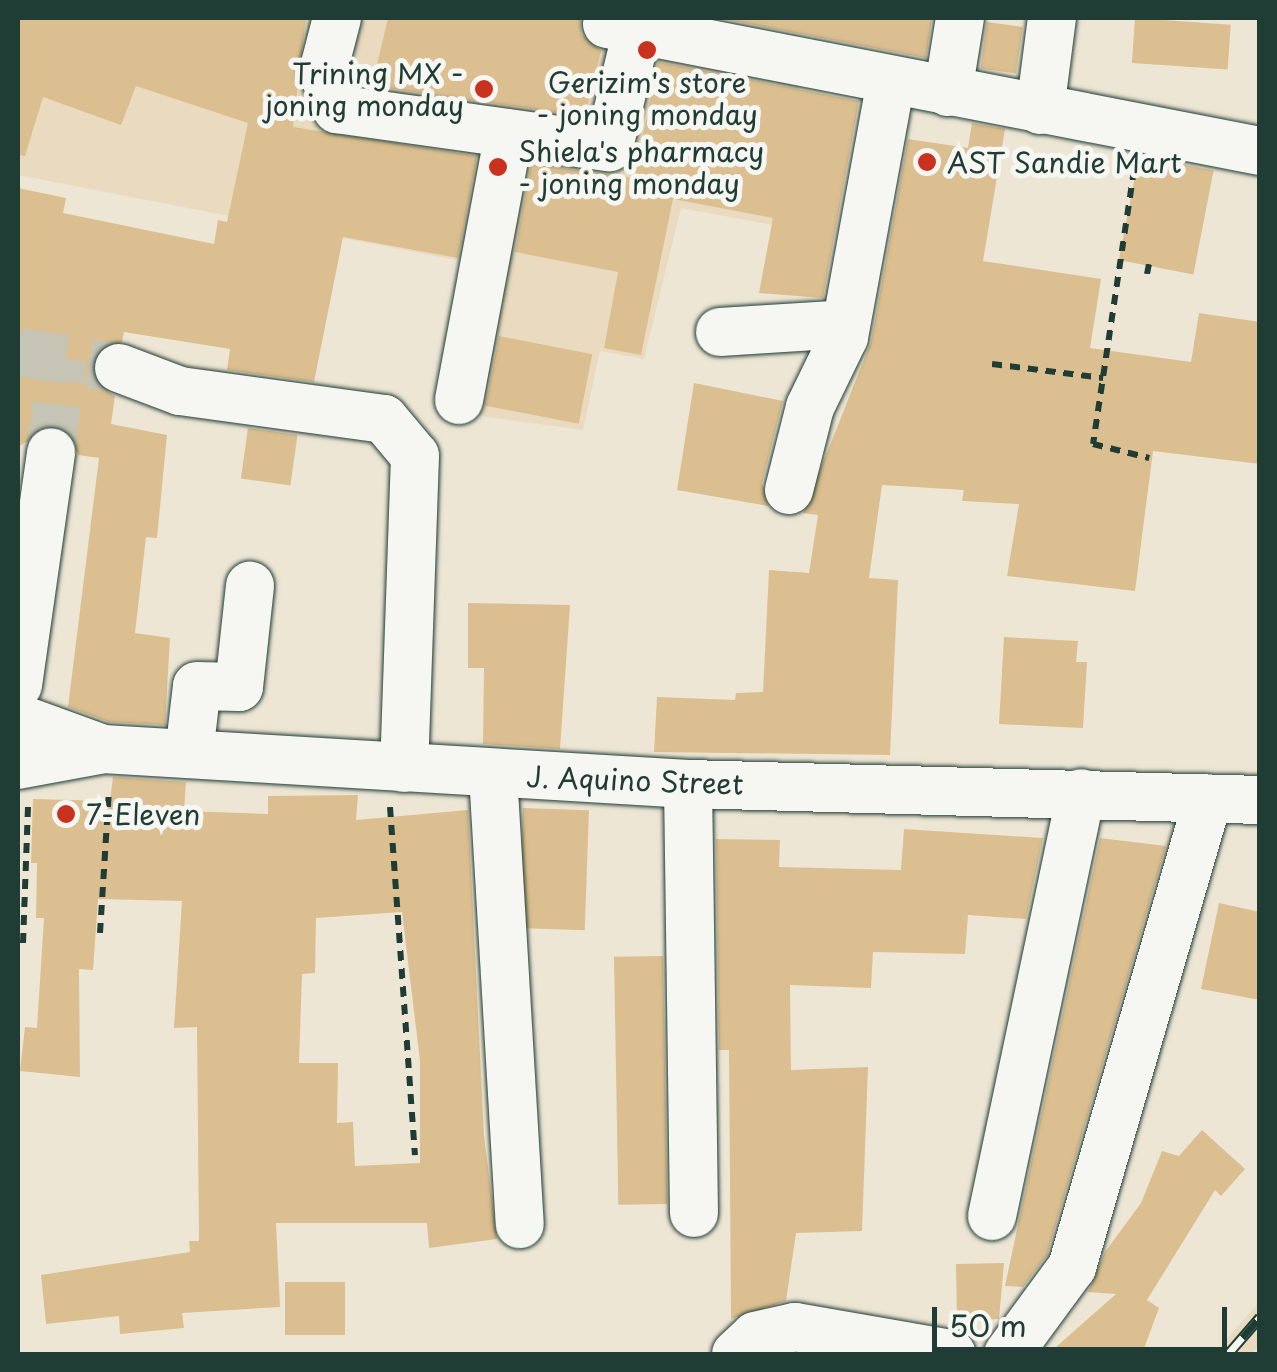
<!DOCTYPE html>
<html>
<head>
<meta charset="utf-8">
<style>
	body { margin:0 }
	#map { position:relative; width:1277px; height:1372px; overflow:hidden; background:#eee6d5; font-family:"Playpen Sans",sans-serif }
	div>[style] { position:absolute }
	[style*='--x'] { left:calc(var(--x)*1px); top:calc(var(--y)*1px); width:calc(var(--w)*1px); rotate:calc(var(--a)*1deg) }
	.built>* { inset:0; background:#e9dac0 }
	.building>* { inset:0; background:#dcbf90; transform-origin:0 0 }
	.minor-tunnel>* { height:48px; margin-top:-24px; transform-origin:0; background:repeating-linear-gradient(90deg,#c5c4b5 0 48px,transparent 0 72px) }
	.path>* { height:6px; margin-top:-3px; transform-origin:0; background:repeating-linear-gradient(90deg,#1f3d34 0 10px,transparent 0 18px) }
	.roads { filter:drop-shadow(0 0 2px #1f3d34) drop-shadow(0 0 2px #1f3d34) }
	.minor>* { height:48px; margin:-24px; padding:0 24px; transform-origin:24px; border-radius:24px; background:#f6f6f2 }
	.rail>* { height:11px; margin-top:-5.5px; transform-origin:0; background:repeating-linear-gradient(90deg,#f6f6f2 0 22px,#1f3d34 0 44px); box-sizing:border-box; border-block:2px solid #1f3d34 }
	.dots>* { width:28px; height:28px; translate:-50% -50%; box-sizing:border-box; border:5px solid #f6f6f2; border-radius:50% }
	span { translate:-50% -50%; white-space:nowrap; text-align:center; line-height:1.15; -webkit-text-stroke:10px #f6f6f2; paint-order:stroke }
	.poi-label { font-size:28px; color:#1f3d34 }
	.right { translate:-100% -50%; text-align:right }
	.left { translate:0 -50%; text-align:left }
	.street-label { font-size:28px; color:#1f3d34 }
	.frame { position:absolute; inset:0; border:20px solid #1f3d34; pointer-events:none }
	.scale { position:absolute; left:932px; top:1307px; width:295px; height:45px; box-sizing:border-box; border:5px solid #1f3d34; border-top:0; padding-left:12px; font-size:30px; line-height:35px; white-space:nowrap; color:#1f3d34; -webkit-text-stroke:8px #f6f6f2; paint-order:stroke }
</style>
</head>
<body>
<div id="map">
	<div class="built">
		<div style="clip-path:polygon(18px 18px,714px 18px,706px 62px,801px 78px,773px 225px,681px 208px,644px 359px,600px 351px,583px 430px,444px 411px,471px 263px,18px 175px)"></div>
		<div style="clip-path:polygon(1259px 1302px,1259px 1346px,1252px 1354px,1214px 1354px)"></div>
	</div>
	<div class="building">
		<div style="clip-path:polygon(18px 18px,306px 18px,293px 127px,477px 156px,458px 258px,343px 237px,314px 382px,227px 370px,230px 349px,124px 332px,122px 342px,94px 357px,97px 385px,115px 396px,111px 424px,167px 435px,157px 538px,146px 537px,135px 633px,170px 638px,165px 725px,109px 722px,68px 707px,99px 458px,78px 455px,69px 431px,54px 425px,18px 447px,18px 188px,66px 198px,63px 213px,214px 244px,218px 220px,227px 222px,248px 123px,136px 86px,121px 125px,43px 97px,25px 156px,18px 155px)"></div>
		<div style="clip-path:polygon(388px 18px,580px 18px,581px 34px,601px 51px,585px 116px,372px 86px)"></div>
		<div style="clip-path:polygon(718px 18px,932px 18px,926px 58px)"></div>
		<div style="left:1135px;top:18px;width:96px;height:45px;rotate:4deg"></div>
		<div style="left:987px;top:22px;width:36px;height:47px;rotate:8deg"></div>
		<div style="clip-path:polygon(658px 62px,859px 101px,823px 298px,759px 293px,773px 218px,673px 199px,641px 355px,604px 348px,618px 272px,515px 252px,531px 164px,634px 178px)"></div>
		<div style="clip-path:polygon(972px 123px,1005px 129px,983px 261px,1101px 279px,1090px 348px,1191px 362px,1199px 313px,1260px 322px,1260px 464px,1153px 451px,1135px 591px,1007px 576px,1019px 504px,962px 501px,964px 490px,882px 485px,869px 578px,898px 580px,890px 755px,654px 752px,657px 697px,735px 700px,736px 693px,763px 692px,769px 570px,809px 573px,818px 515px,803px 513px,871px 342px,908px 139px,968px 148px)"></div>
		<div style="left:1139px;top:156px;width:76px;height:106px;rotate:11deg"></div>
		<div style="left:499px;top:336px;width:95px;height:71px;rotate:11deg"></div>
		<div style="clip-path:polygon(694px 383px,783px 401px,762px 483px,768px 506px,677px 490px)"></div>
		<div style="left:248px;top:428px;width:50px;height:51px;rotate:8deg"></div>
		<div style="clip-path:polygon(468px 603px,570px 605px,560px 749px,483px 744px,484px 668px,468px 668px)"></div>
		<div style="clip-path:polygon(1004px 637px,1078px 641px,1076px 662px,1087px 662px,1083px 728px,999px 724px)"></div>
		<div style="clip-path:polygon(evenodd,113px 777px,186px 782px,184px 811px,268px 814px,268px 796px,358px 795px,356px 820px,468px 810px,484px 1136px,497px 1239px,429px 1248px,427px 1223px,276px 1223px,280px 1307px,182px 1313px,184px 1328px,120px 1334px,119px 1316px,46px 1324px,41px 1275px,190px 1252px,189px 1241px,199px 1241px,197px 1027px,174px 1028px,182px 901px,98px 899px,93px 970px,79px 969px,80px 1077px,20px 1071px,25px 1027px,37px 1028px,44px 918px,36px 918px,37px 863px,31px 863px,33px 799px,110px 801px,113px 777px,402px 912px,420px 1061px,420px 1163px,355px 1166px,353px 1122px,337px 1123px,338px 1063px,299px 1063px,302px 974px,315px 973px,316px 918px,402px 912px)"></div>
		<div style="left:523px;top:808px;width:66px;height:120px;rotate:2deg"></div>
		<div style="clip-path:polygon(904px 829px,1043px 838px,1026px 919px,968px 915px,965px 954px,873px 952px,871px 988px,790px 985px,791px 1070px,868px 1067px,862px 1231px,796px 1233px,786px 1301px,731px 1319px,729px 1050px,719px 1050px,716px 839px,780px 840px,779px 867px,901px 870px)"></div>
		<div style="clip-path:polygon(1100px 838px,1166px 846px,1047px 1255px,1023px 1287px,1005px 1286px)"></div>
		<div style="clip-path:polygon(1219px 903px,1260px 912px,1260px 1000px,1201px 989px)"></div>
		<div style="left:663px;top:956px;width:248px;height:49px;rotate:89deg"></div>
		<div style="clip-path:polygon(1202px 1130px,1245px 1169px,1221px 1196px,1215px 1190px,1147px 1300px,1159px 1308px,1142px 1354px,1048px 1354px,1116px 1294px,1088px 1292px,1105px 1252px,1141px 1203px,1162px 1151px,1179px 1156px)"></div>
		<div style="clip-path:polygon(1004px 1263px,999px 1319px,957px 1321px,956px 1264px)"></div>
		<div style="left:345px;top:1282px;width:53px;height:60px;rotate:90deg"></div>
	</div>
	<div class="minor-tunnel">
		<div style="--x:18;--y:352;--w:102;--a:9"></div>
		<div style="--x:51;--y:452;--w:94;--a:-83.3"></div>
	</div>
	<div class="path">
		<div style="--x:1134;--y:170;--w:277;--a:98.5"></div>
		<div style="--x:1093;--y:444;--w:58;--a:14"></div>
		<div style="--x:1147;--y:274;--w:10;--a:-79"></div>
		<div style="--x:992;--y:364;--w:112;--a:7.2"></div>
		<div style="--x:390;--y:807;--w:349;--a:85.9"></div>
		<div style="--x:100;--y:933;--w:143;--a:-86.4"></div>
		<div style="--x:23;--y:943;--w:139;--a:-87.9"></div>
	</div>
	<div class="roads">
		<div class="minor">
			<div style="--x:337;--y:18;--w:56;--a:104.5"></div>
			<div style="--x:323;--y:72;--w:40;--a:69"></div>
			<div style="--x:337;--y:109;--w:275;--a:8"></div>
			<div style="--x:609;--y:147;--w:133;--a:-76.5"></div>
			<div style="--x:607;--y:24;--w:665;--a:11.01"></div>
			<div style="--x:948;--y:92;--w:75;--a:-80.8"></div>
			<div style="--x:1040;--y:110;--w:93;--a:-82.6"></div>
			<div style="--x:720;--y:332;--w:126;--a:-3.6"></div>
			<div style="--x:119;--y:368;--w:65;--a:20.7"></div>
			<div style="--x:180;--y:391;--w:206;--a:7.8"></div>
			<div style="--x:384;--y:419;--w:48;--a:50"></div>
			<div style="--x:415;--y:456;--w:312;--a:92"></div>
			<div style="--x:459;--y:400;--w:271;--a:-79.4"></div>
			<div style="--x:789;--y:490;--w:86;--a:-75.8"></div>
			<div style="--x:810;--y:407;--w:78;--a:-64.1"></div>
			<div style="--x:844;--y:337;--w:261;--a:-79.6"></div>
			<div style="--x:18;--y:685;--w:235;--a:-81.9"></div>
			<div style="--x:18;--y:718;--w:90;--a:20"></div>
			<div style="--x:103;--y:749;--w:586;--a:3.42"></div>
			<div style="--x:688;--y:784;--w:572;--a:1.6"></div>
			<div style="--x:189;--y:754;--w:68;--a:-83.3"></div>
			<div style="--x:197;--y:686;--w:42;--a:1.4"></div>
			<div style="--x:239;--y:687;--w:102;--a:-83.8"></div>
			<div style="--x:18;--y:765;--w:83;--a:-10.4"></div>
			<div style="--x:493;--y:774;--w:451;--a:86.6"></div>
			<div style="--x:688;--y:784;--w:429;--a:89.2"></div>
			<div style="--x:992;--y:1216;--w:432;--a:-78.1"></div>
			<div style="--x:736;--y:1354;--w:26;--a:-43"></div>
			<div style="--x:755;--y:1336;--w:41;--a:-12.7"></div>
			<div style="--x:795;--y:1327;--w:159;--a:9.8"></div>
			<div style="--x:1008;--y:1354;--w:108;--a:-53.7"></div>
			<div style="--x:1072;--y:1267;--w:488;--a:-73.8"></div>
		</div>
	</div>
	<div class="rail">
		<div style="--x:1228;--y:1354;--w:49;--a:-49.1"></div>
	</div>
	<div class="dots">
		<div style="left:647px;top:50px;background:#c8321e"></div>
		<div style="left:484px;top:89px;background:#c8321e"></div>
		<div style="left:927px;top:162px;background:#c8321e"></div>
		<div style="left:498px;top:167px;background:#c8321e"></div>
		<div style="left:66px;top:814px;background:#c8321e"></div>
	</div>
	<div class="poi-label">
		<span class="right" style="left:464px;top:89px">Trining MX -<br>joning monday</span>
		<span style="left:647px;top:98px">Gerizim's store<br>- joning monday</span>
		<span class="left" style="left:518px;top:167px">Shiela's pharmacy<br>- joning monday</span>
		<span class="left" style="left:947px;top:162px">AST Sandie Mart</span>
		<span class="left" style="left:86px;top:814px">7-Eleven</span>
	</div>
	<div class="street-label">
		<span style="left:635px;top:780px;rotate:2deg">J. Aquino Street</span>
	</div>
	<div class="frame"></div>
	<div class="scale">50 m</div>
</div>
</body>
</html>
